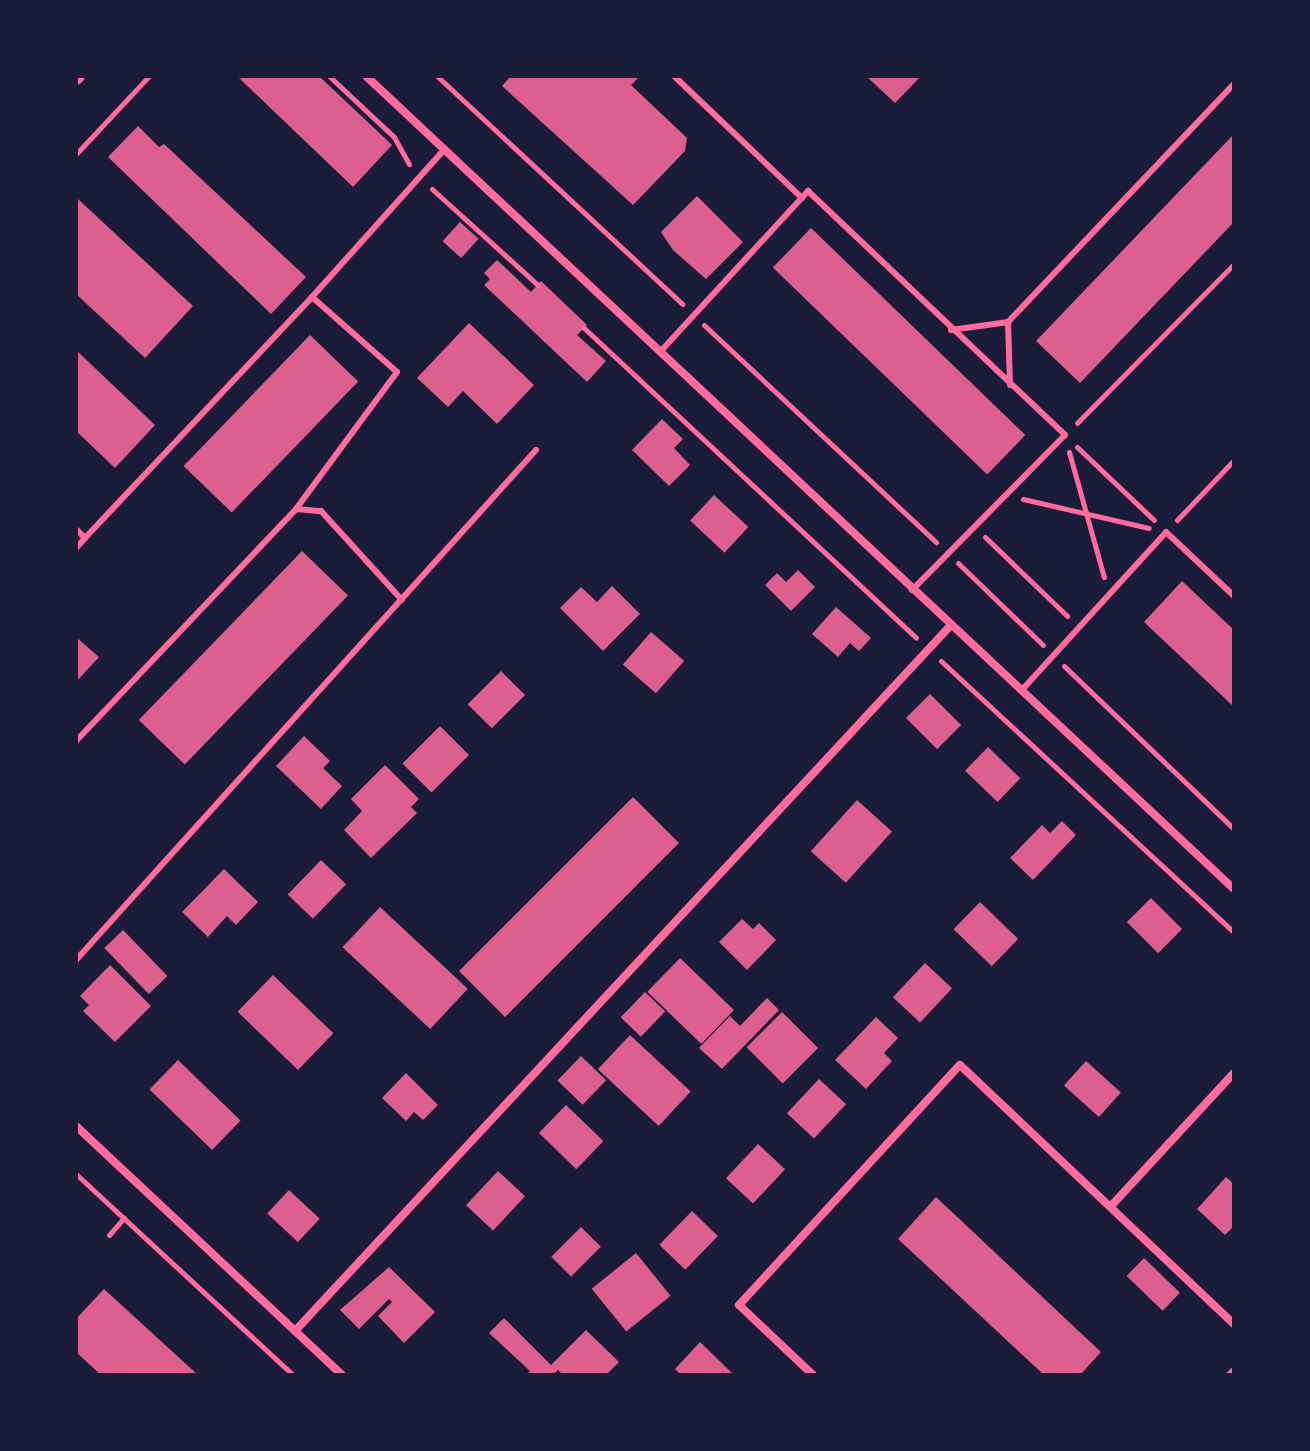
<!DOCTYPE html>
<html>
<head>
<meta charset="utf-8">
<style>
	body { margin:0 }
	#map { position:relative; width:1310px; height:1451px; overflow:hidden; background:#1b1b3a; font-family:"Golos Text",sans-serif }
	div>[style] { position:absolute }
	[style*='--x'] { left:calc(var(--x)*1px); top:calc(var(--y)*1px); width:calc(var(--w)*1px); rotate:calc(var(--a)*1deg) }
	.building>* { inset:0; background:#dd5f8e; transform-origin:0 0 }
	.path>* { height:5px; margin:-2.5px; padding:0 2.5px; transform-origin:2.5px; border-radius:2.5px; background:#ff6b9d }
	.service>* { height:6px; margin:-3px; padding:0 3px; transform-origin:3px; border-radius:3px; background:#ff6b9d }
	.minor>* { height:8px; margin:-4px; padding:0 4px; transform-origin:4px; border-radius:4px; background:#ff6b9d }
	.tertiary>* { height:14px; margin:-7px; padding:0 7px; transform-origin:7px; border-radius:7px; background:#ff6b9d }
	span { translate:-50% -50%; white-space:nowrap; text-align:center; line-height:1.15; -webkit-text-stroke:6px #1b1b3a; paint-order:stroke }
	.frame { position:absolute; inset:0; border:78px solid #1b1b3a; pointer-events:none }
</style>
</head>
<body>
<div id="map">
	<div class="building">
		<div style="clip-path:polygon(237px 76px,319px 76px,392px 145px,353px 187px)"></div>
		<div style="clip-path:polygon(511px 76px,640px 76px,631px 85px,687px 138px,685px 151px,633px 205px,502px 86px)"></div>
		<div style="clip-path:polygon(866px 76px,921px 76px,895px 103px)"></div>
		<div style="clip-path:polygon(138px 126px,159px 147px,164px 144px,306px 277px,271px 314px,108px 157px)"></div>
		<div style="clip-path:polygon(1234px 134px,1234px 222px,1080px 383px,1036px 341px)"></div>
		<div style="clip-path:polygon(697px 196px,743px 242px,706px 279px,673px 250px,661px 232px)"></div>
		<div style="clip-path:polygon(78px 199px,193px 306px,145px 358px,76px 294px)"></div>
		<div style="left:460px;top:222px;width:25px;height:26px;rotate:42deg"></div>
		<div style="left:811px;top:228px;width:298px;height:55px;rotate:44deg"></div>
		<div style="clip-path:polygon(497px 260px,531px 292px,541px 281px,587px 325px,577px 335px,606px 361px,587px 382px,484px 285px,490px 279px,484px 273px)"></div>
		<div style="clip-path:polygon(469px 323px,534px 385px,497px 424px,463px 391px,448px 407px,417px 378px)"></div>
		<div style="left:310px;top:335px;width:67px;height:182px;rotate:44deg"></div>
		<div style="clip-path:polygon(76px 350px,155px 425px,115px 468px,76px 431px)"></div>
		<div style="clip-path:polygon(662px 419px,683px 439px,674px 448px,690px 465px,669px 486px,632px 450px)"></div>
		<div style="left:714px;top:495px;width:47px;height:35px;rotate:43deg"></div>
		<div style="left:302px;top:551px;width:64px;height:235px;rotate:44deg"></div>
		<div style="clip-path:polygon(798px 570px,815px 587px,791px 611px,765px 585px,777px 573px,786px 582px)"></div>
		<div style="clip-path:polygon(1182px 581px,1234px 630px,1234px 707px,1144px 622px)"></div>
		<div style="clip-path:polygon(612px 586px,640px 614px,603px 651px,560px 608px,581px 587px,597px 602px)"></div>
		<div style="clip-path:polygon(836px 607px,871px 638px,859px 651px,850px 643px,838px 657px,812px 634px)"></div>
		<div style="left:651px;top:632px;width:44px;height:43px;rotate:41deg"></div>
		<div style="clip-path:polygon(76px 637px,99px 657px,76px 682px)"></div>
		<div style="left:501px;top:671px;width:34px;height:47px;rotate:45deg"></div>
		<div style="left:930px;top:694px;width:44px;height:34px;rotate:45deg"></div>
		<div style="left:440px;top:726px;width:41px;height:53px;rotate:45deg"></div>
		<div style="clip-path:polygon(304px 736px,330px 761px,323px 768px,342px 786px,321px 809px,276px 766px)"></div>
		<div style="left:988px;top:747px;width:45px;height:33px;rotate:44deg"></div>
		<div style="clip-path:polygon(385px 765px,419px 799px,411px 807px,417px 813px,371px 858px,344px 830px,362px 811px,351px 799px)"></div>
		<div style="left:633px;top:797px;width:65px;height:246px;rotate:45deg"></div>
		<div style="left:857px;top:800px;width:47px;height:69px;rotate:42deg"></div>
		<div style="clip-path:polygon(1062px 821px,1076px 835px,1033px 880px,1010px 858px,1042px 825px,1050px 833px)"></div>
		<div style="left:321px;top:860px;width:35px;height:48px;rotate:44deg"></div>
		<div style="clip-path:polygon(224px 869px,258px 902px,236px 925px,227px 916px,208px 937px,182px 912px)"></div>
		<div style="left:1151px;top:898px;width:44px;height:34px;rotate:45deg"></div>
		<div style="left:980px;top:902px;width:53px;height:38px;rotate:44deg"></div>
		<div style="left:380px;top:907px;width:120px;height:55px;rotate:43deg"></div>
		<div style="clip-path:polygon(742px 919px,753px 929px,759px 923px,776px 940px,747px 970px,719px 942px)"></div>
		<div style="left:123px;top:930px;width:64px;height:26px;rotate:46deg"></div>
		<div style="left:680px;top:958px;width:75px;height:47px;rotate:44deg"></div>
		<div style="left:925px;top:963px;width:37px;height:47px;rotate:43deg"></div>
		<div style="clip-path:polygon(110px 965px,151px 1006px,115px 1042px,83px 1011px,89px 1005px,80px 996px)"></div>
		<div style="left:273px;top:975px;width:84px;height:51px;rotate:44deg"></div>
		<div style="left:645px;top:992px;width:28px;height:35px;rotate:44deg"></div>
		<div style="clip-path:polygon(767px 998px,779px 1010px,722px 1069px,699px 1048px,730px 1016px,740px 1026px)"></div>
		<div style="left:782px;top:1012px;width:51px;height:50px;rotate:45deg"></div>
		<div style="clip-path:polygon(876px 1017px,898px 1038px,884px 1053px,892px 1061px,866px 1089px,835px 1060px)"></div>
		<div style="left:630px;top:1035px;width:83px;height:47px;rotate:43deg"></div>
		<div style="left:581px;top:1056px;width:35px;height:34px;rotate:44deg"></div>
		<div style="left:178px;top:1060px;width:87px;height:41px;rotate:44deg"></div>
		<div style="left:1086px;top:1061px;width:47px;height:33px;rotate:42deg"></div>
		<div style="clip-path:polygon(406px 1073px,438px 1105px,423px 1120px,414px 1112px,406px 1121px,382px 1098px)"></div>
		<div style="left:819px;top:1079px;width:37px;height:47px;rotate:43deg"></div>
		<div style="left:566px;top:1105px;width:52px;height:39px;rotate:44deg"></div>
		<div style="left:758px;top:1144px;width:37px;height:47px;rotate:43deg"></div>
		<div style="left:498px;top:1171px;width:37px;height:47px;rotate:43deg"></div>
		<div style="clip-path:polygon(1226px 1177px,1234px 1184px,1234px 1226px,1225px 1235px,1197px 1209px)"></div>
		<div style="left:289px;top:1190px;width:42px;height:32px;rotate:43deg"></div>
		<div style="clip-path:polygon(936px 1197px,1101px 1352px,1080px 1375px,1044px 1375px,898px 1239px)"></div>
		<div style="left:692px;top:1211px;width:36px;height:47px;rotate:44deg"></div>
		<div style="left:581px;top:1227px;width:28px;height:42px;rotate:45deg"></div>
		<div style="left:636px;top:1253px;width:55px;height:57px;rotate:51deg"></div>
		<div style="left:1144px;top:1258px;width:50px;height:25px;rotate:44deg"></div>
		<div style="clip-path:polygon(389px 1267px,435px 1312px,404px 1343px,378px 1316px,392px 1302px,389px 1299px,359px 1329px,340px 1310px)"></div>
		<div style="clip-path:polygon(104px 1289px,198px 1375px,101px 1375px,76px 1352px,76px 1319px)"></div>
		<div style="clip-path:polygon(504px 1318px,551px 1365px,586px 1330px,619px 1362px,606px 1375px,563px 1375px,558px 1370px,553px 1375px,526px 1375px,530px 1371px,489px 1333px)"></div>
		<div style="clip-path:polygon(700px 1342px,734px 1375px,681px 1375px,675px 1369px)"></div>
	</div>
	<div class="path">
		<div style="--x:329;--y:76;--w:89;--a:43.2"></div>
		<div style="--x:394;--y:137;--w:31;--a:61"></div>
		<div style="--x:437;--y:76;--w:335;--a:42.9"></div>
		<div style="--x:76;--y:154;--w:107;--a:-46.9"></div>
		<div style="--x:432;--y:189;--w:143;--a:42.2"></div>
		<div style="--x:704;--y:325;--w:318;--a:43.1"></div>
		<div style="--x:584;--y:328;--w:454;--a:43"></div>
		<div style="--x:1077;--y:423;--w:223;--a:-45.4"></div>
		<div style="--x:1077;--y:447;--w:106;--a:43.5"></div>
		<div style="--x:1069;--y:452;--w:130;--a:74.4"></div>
		<div style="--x:1023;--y:499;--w:129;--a:13"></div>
		<div style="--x:1177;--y:520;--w:83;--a:-46.5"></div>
		<div style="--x:985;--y:537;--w:114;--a:43.9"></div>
		<div style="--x:958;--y:563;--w:118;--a:44"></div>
		<div style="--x:941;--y:661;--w:399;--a:42.8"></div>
		<div style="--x:1064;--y:666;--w:236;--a:43.8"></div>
		<div style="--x:76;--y:1174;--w:296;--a:42.8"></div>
		<div style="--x:109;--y:1235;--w:23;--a:-49"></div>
	</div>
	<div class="service">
		<div style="--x:674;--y:76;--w:177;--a:43.6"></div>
		<div style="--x:312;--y:297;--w:198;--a:-48.1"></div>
		<div style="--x:951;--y:330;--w:58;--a:-8"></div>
		<div style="--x:660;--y:352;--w:219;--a:-47.4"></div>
		<div style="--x:808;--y:191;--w:354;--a:43.5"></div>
		<div style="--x:1065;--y:435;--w:218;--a:134.6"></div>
		<div style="--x:1010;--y:385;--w:63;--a:-91.8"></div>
		<div style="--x:1008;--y:322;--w:328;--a:-46.5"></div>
		<div style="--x:76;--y:529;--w:13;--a:45"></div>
		<div style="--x:85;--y:538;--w:13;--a:132"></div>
		<div style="--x:85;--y:538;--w:331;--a:-46.7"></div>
		<div style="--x:312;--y:297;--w:113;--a:41.4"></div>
		<div style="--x:397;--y:372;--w:170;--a:126.4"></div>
		<div style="--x:1021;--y:691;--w:215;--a:-47.6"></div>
		<div style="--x:1166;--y:532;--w:93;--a:43.3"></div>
		<div style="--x:76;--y:741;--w:320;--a:-46.5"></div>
		<div style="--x:296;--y:509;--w:25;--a:5"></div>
		<div style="--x:321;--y:511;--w:120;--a:47.7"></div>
		<div style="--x:76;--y:960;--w:687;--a:-47.95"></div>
	</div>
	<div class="minor">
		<div style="--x:366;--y:76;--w:1189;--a:43.13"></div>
		<div style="--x:76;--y:1126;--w:364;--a:43.1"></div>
		<div style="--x:1112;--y:1205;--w:180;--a:-47.3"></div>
		<div style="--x:295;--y:1331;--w:964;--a:-47.1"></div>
		<div style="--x:813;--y:1375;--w:102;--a:-136.6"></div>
		<div style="--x:739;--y:1305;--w:326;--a:-47.4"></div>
		<div style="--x:960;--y:1065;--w:377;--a:43.4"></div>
		<div style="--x:1230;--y:1375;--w:6;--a:-45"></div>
	</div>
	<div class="tertiary">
		<div style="--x:76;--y:78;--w:3;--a:-45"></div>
	</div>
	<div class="frame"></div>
</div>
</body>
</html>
